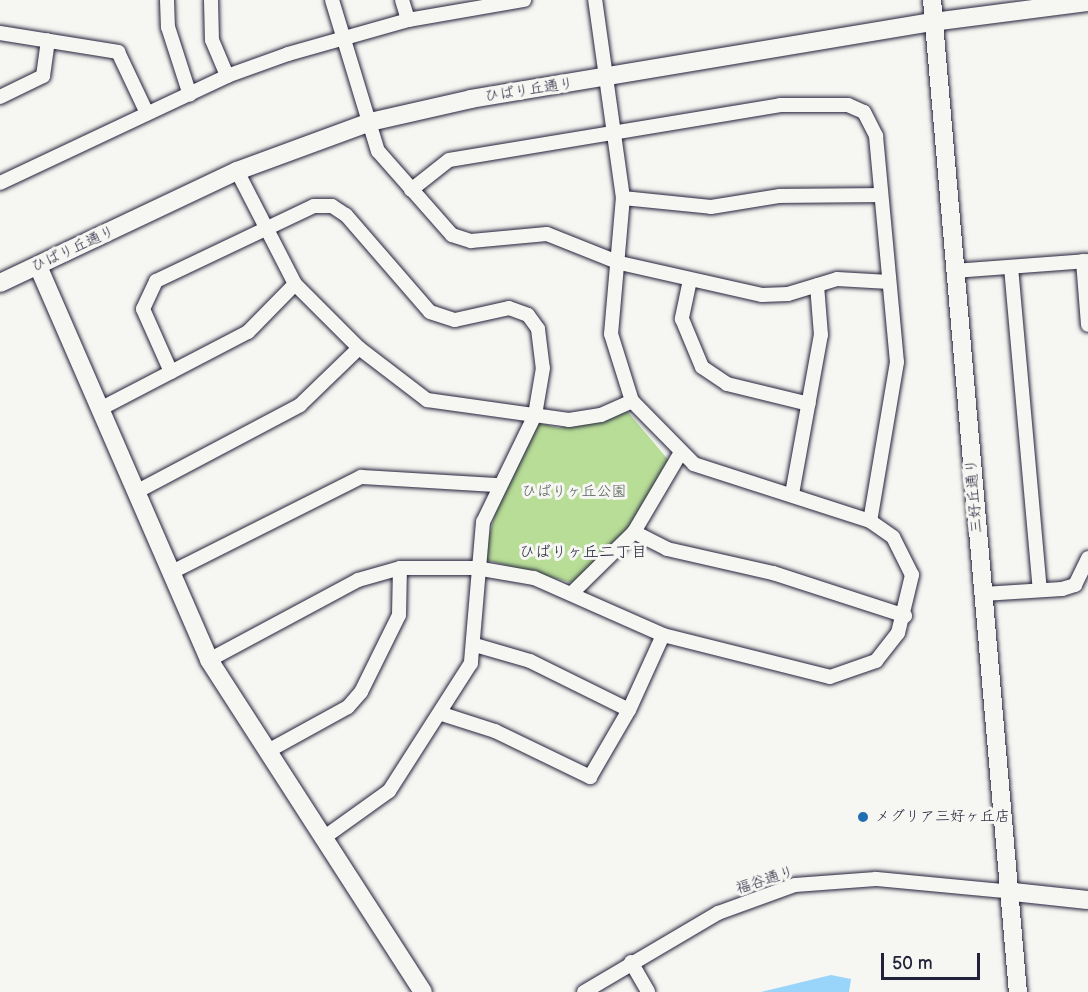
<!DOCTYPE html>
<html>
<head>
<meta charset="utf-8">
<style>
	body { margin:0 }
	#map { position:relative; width:1088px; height:992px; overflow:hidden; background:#f6f6f2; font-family:"Balsamiq Sans","Klee One",sans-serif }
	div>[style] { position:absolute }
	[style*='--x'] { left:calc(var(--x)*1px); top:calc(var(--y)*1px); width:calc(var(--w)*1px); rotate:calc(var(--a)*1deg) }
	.green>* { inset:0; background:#b8dd97 }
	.water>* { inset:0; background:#99d5fa }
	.roads { filter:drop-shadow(0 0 2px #22223b) drop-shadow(0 0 2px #22223b) }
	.street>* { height:14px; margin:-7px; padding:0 7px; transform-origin:7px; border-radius:7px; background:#f6f6f2 }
	.secondary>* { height:18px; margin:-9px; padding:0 9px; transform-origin:9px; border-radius:9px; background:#f6f6f2 }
	.dots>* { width:16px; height:16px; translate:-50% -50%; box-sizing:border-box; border:3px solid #f6f6f2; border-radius:50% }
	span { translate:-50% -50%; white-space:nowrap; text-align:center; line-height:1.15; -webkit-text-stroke:6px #f6f6f2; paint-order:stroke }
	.street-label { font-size:15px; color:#22223b }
	.park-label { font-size:15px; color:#4f5a57 }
	.poi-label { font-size:15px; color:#22223b }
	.left { translate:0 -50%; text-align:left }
	.neighbourhood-label { font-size:16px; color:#22223b }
	.scale { position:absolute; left:881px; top:953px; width:99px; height:27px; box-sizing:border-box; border:3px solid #22223b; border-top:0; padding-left:8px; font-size:18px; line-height:21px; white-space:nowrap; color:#22223b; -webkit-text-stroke:4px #f6f6f2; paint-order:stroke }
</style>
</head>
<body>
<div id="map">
	<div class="green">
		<div style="clip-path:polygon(627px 411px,671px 463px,625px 532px,573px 583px,483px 559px,500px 496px,535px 422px,558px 428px)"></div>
	</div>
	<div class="water">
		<div style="clip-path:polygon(831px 975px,851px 979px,849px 992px,761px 992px)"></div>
	</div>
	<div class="roads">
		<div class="street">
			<div style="--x:167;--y:0;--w:27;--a:88"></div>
			<div style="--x:168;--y:27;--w:71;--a:72.1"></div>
			<div style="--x:211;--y:0;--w:40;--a:88.6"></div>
			<div style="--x:212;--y:40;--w:39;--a:67"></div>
			<div style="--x:332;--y:0;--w:158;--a:73.1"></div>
			<div style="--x:378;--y:151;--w:112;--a:48.6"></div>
			<div style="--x:452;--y:235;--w:20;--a:18"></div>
			<div style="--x:471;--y:241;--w:76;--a:-5.3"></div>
			<div style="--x:547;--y:234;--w:79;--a:21.7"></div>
			<div style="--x:620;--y:263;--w:146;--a:12.7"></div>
			<div style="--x:762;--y:295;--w:26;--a:-2"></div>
			<div style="--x:788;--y:294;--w:51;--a:-17"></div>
			<div style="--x:837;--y:279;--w:52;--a:3.3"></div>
			<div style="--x:402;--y:0;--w:21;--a:73"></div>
			<div style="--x:0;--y:33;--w:120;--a:9.1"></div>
			<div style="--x:118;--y:52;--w:68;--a:64.6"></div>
			<div style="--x:0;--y:97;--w:48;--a:-26"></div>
			<div style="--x:43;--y:76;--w:36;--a:-82"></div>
			<div style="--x:237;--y:171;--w:127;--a:62.8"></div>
			<div style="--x:295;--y:284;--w:91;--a:45"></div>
			<div style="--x:359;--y:348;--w:86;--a:37.4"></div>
			<div style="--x:427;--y:400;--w:143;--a:8"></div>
			<div style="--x:569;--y:420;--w:32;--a:-9"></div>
			<div style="--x:601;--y:415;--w:34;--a:-24"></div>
			<div style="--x:0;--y:183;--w:251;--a:-25.2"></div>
			<div style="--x:227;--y:76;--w:65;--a:-19.8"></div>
			<div style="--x:288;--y:54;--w:125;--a:-15.8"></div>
			<div style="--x:408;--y:20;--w:118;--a:-9.8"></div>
			<div style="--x:411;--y:190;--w:48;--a:-38.3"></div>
			<div style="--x:449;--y:160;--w:336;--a:-9.4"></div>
			<div style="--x:780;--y:105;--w:68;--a:0"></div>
			<div style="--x:848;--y:105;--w:17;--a:24"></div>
			<div style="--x:864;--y:112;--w:27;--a:63"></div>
			<div style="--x:876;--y:136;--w:227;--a:84.7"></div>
			<div style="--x:897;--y:362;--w:161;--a:99.6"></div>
			<div style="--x:623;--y:198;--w:88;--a:5.8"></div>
			<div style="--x:711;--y:207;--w:70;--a:-9.1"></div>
			<div style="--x:780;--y:196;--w:99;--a:-0.6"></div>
			<div style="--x:1083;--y:261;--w:64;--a:85.5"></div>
			<div style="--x:1011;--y:267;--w:323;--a:84.9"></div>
			<div style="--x:954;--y:271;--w:134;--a:-4.3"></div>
			<div style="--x:690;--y:280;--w:40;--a:102"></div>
			<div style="--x:682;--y:319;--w:52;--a:67.4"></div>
			<div style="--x:702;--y:367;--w:30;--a:34"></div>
			<div style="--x:727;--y:384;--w:84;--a:13.7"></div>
			<div style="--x:171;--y:372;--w:69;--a:-114"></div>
			<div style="--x:143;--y:309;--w:31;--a:-65"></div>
			<div style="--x:156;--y:281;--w:175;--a:-25.4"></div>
			<div style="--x:314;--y:206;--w:18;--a:0"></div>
			<div style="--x:332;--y:206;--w:17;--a:33"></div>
			<div style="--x:346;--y:215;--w:128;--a:49.1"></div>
			<div style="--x:430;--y:312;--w:26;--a:18"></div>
			<div style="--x:455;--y:320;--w:55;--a:-12.5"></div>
			<div style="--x:509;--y:308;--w:20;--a:20"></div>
			<div style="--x:528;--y:315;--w:17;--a:54"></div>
			<div style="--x:538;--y:329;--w:39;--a:83"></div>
			<div style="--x:543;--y:368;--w:48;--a:99.7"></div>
			<div style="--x:535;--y:415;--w:119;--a:115.9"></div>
			<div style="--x:483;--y:522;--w:142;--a:94.9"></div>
			<div style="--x:471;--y:663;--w:152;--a:122.6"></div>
			<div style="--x:389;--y:791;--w:82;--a:144.4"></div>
			<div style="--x:100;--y:409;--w:167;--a:-27.5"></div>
			<div style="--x:248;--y:332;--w:67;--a:-45.6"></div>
			<div style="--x:136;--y:492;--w:186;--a:-27.9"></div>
			<div style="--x:300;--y:405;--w:82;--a:-44"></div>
			<div style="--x:792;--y:494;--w:162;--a:-79.7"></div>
			<div style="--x:821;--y:335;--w:50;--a:-94.6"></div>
			<div style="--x:634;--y:532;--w:37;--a:27"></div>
			<div style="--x:667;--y:549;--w:109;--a:12.8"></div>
			<div style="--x:773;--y:573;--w:139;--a:18"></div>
			<div style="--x:172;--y:572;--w:212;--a:-26.7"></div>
			<div style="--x:361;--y:477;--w:136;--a:3.4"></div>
			<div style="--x:572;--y:593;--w:87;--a:-44.5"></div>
			<div style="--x:634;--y:532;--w:91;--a:-59.5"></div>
			<div style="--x:983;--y:594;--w:79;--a:-3.6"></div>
			<div style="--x:1062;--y:589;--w:14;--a:-17"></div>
			<div style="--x:1075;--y:585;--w:30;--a:-64"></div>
			<div style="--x:475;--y:645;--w:57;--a:16.2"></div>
			<div style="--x:530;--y:661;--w:110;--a:26.3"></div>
			<div style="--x:209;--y:660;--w:169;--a:-28.2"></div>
			<div style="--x:358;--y:580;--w:44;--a:-15.9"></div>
			<div style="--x:400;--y:568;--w:76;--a:0"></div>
			<div style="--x:476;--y:568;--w:59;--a:9.8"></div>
			<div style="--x:534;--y:578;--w:141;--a:23.8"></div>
			<div style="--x:663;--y:635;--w:172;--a:14.1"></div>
			<div style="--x:830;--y:677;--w:49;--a:-19.2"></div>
			<div style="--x:876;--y:661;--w:36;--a:-52"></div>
			<div style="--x:898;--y:633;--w:60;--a:-76.4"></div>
			<div style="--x:912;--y:575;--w:42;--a:-116.6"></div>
			<div style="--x:893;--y:537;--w:28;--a:-145"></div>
			<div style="--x:870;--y:521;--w:185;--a:-162.1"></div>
			<div style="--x:694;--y:464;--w:88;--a:-134.5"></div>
			<div style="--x:632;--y:401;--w:70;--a:-107.4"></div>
			<div style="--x:611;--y:334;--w:137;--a:-85"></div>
			<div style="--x:623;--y:198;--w:200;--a:-98"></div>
			<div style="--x:442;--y:714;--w:56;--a:17.8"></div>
			<div style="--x:495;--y:731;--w:106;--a:25.8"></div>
			<div style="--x:590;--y:777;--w:78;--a:-59.8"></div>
			<div style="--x:629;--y:710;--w:82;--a:-65.6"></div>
			<div style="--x:268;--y:751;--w:91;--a:-28.8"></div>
			<div style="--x:348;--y:707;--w:20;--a:-49"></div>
			<div style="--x:361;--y:692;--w:86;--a:-63.7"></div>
			<div style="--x:399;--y:615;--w:47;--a:-88.8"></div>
			<div style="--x:631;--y:962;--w:34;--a:60"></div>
			<div style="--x:584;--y:992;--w:156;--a:-30.5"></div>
			<div style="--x:718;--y:913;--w:82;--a:-20"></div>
			<div style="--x:795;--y:885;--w:81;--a:-4.2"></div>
			<div style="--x:876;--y:879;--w:138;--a:5.4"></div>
		</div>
		<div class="secondary">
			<div style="--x:932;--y:0;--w:996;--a:85.05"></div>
			<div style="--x:38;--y:266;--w:430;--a:66.5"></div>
			<div style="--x:209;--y:660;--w:395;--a:57.2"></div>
			<div style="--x:0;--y:283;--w:262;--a:-25.3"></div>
			<div style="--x:237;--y:171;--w:142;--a:-20.2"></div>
			<div style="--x:370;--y:122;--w:104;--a:-12.8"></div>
			<div style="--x:471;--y:99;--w:468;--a:-9.5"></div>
			<div style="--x:933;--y:22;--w:156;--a:-7.4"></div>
			<div style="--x:1013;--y:892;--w:75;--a:6.1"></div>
		</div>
	</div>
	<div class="dots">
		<div style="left:863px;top:817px;background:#1f6fb2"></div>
	</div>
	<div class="street-label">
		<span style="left:529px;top:90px;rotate:-9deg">ひばり丘通り</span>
		<span style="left:73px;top:249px;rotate:-25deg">ひばり丘通り</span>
		<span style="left:974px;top:496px;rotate:-95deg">三好丘通り</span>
		<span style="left:765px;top:880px;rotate:-18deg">福谷通り</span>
	</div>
	<div class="park-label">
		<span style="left:574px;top:492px">ひばりヶ丘公園</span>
	</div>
	<div class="poi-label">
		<span class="left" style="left:875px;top:817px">メグリア三好ヶ丘店</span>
	</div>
	<div class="neighbourhood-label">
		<span style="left:583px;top:553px">ひばりヶ丘二丁目</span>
	</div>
	<div class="scale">50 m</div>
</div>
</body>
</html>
